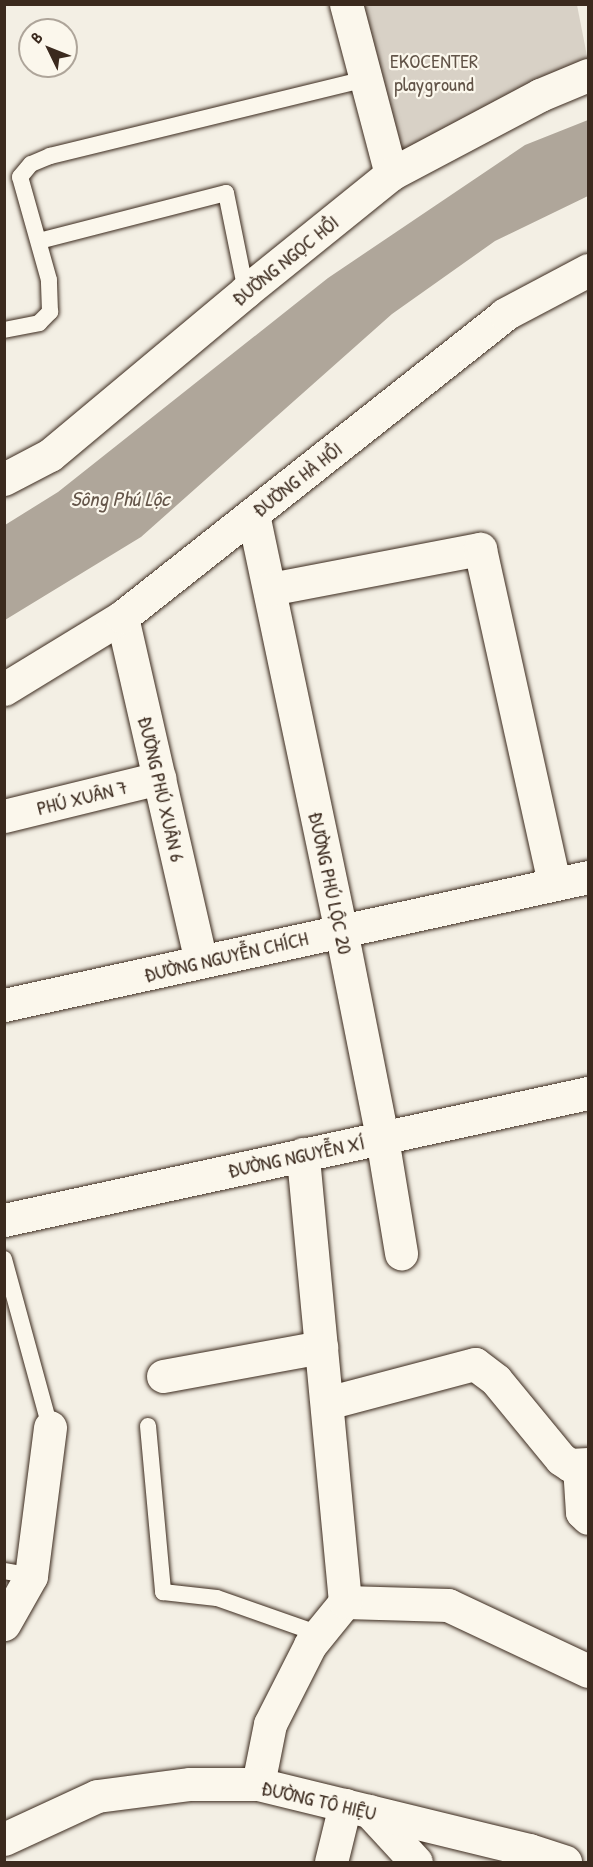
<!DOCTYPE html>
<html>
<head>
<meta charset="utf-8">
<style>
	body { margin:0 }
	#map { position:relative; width:593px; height:1867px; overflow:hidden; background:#f3efe4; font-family:"Patrick Hand",sans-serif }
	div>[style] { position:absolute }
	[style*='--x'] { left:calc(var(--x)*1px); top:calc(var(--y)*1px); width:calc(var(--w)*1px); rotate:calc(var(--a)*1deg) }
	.green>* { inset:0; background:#d8d1c6 }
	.water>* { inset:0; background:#afa69a }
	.roads { filter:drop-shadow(0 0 2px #3b2a1e) drop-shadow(0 0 2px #3b2a1e) }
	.service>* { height:16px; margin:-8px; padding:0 8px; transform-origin:8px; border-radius:8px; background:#fbf7ec }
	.minor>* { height:33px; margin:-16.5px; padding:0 16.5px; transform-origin:16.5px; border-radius:16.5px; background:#fbf7ec }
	span { translate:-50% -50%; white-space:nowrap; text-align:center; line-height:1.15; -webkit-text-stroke:4.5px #fbf7ec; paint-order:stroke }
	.park-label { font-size:20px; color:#625448 }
	.street-label { font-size:20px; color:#3b2a1e }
	.water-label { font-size:21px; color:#645549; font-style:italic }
	.frame { position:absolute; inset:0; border:6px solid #3b2a1e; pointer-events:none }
	.north { position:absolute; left:18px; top:18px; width:60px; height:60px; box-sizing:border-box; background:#fbf7ec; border:2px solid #aea59a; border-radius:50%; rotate:313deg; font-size:16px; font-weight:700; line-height:24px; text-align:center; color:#3b2a1e }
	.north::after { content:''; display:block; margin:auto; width:21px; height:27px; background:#3b2a1e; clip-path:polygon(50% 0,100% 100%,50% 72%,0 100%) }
</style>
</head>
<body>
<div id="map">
	<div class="green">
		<div style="clip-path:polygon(346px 5px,577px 5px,588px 61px,391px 174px)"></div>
	</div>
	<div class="water">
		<div style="clip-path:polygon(588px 120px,588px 196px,495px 241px,392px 314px,141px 537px,5px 620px,5px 525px,58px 492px,328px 278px,525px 145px)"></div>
	</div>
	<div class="roads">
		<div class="service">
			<div style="--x:39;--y:241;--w:193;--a:-14.4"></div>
			<div style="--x:226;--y:193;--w:100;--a:78.5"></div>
			<div style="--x:4;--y:330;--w:36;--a:-11"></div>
			<div style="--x:39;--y:323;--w:16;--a:-45"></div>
			<div style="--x:50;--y:312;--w:32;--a:-92"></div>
			<div style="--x:49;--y:280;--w:107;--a:-105.7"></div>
			<div style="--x:20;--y:177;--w:17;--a:-50"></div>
			<div style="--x:31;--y:164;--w:21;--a:-23"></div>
			<div style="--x:50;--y:156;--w:325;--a:-13.7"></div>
			<div style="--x:4;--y:1259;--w:174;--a:74.7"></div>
			<div style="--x:148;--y:1426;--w:167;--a:84.8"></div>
			<div style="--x:163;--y:1592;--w:54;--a:6.3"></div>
			<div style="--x:217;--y:1598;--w:108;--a:19.4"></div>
			<div style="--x:4;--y:1571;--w:27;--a:10"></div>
		</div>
		<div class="minor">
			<div style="--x:346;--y:4;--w:176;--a:75.2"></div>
			<div style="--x:4;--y:479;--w:52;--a:-27.6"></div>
			<div style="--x:50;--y:455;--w:256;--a:-39.9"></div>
			<div style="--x:246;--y:291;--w:186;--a:-38.9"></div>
			<div style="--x:391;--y:174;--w:169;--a:-27.9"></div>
			<div style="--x:540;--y:95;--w:52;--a:-22.6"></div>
			<div style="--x:253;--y:514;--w:425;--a:78.1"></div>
			<div style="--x:341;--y:930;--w:212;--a:78.8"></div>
			<div style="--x:382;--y:1138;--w:117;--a:80.6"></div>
			<div style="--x:270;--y:589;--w:214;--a:-10.8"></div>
			<div style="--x:480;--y:549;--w:343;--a:77.5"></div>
			<div style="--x:122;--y:617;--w:353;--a:77.1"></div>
			<div style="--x:4;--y:689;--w:138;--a:-31.4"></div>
			<div style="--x:122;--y:617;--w:488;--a:-38.3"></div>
			<div style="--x:505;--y:314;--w:94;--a:-27.9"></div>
			<div style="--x:4;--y:816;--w:160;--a:-13.8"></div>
			<div style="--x:4;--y:1005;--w:598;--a:-12.36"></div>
			<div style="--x:4;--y:1220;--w:598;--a:-12.27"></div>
			<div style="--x:163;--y:1376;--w:161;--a:-10.4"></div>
			<div style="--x:327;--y:1403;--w:153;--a:-14.8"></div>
			<div style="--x:475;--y:1364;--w:26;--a:37"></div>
			<div style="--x:496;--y:1380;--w:102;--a:50.6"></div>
			<div style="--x:561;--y:1459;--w:11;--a:34"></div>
			<div style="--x:570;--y:1465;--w:18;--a:-3"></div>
			<div style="--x:579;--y:1466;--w:46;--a:86.3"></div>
			<div style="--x:582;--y:1512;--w:8;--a:45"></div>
			<div style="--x:345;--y:1602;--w:103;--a:1.7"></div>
			<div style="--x:448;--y:1605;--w:155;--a:25.2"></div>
			<div style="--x:4;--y:1624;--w:55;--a:-60.6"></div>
			<div style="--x:31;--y:1576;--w:150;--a:-82.7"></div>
			<div style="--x:258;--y:1784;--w:61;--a:-78.7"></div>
			<div style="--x:270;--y:1724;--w:89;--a:-63.1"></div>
			<div style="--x:310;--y:1645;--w:55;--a:-50.9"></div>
			<div style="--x:345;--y:1602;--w:450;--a:-95.4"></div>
			<div style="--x:369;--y:1811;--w:69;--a:47.3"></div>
			<div style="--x:4;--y:1839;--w:102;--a:-24.8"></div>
			<div style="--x:97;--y:1796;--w:94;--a:-7.4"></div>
			<div style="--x:190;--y:1784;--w:68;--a:0"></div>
			<div style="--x:258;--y:1784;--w:279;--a:13.7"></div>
			<div style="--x:529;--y:1850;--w:38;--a:18"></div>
			<div style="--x:331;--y:1862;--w:59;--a:-76.2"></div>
		</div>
	</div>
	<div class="park-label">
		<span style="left:434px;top:72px">EKOCENTER<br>playground</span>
	</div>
	<div class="street-label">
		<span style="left:285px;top:260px;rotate:-39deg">ĐƯỜNG NGỌC HỒI</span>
		<span style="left:297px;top:479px;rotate:-38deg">ĐƯỜNG HÀ HỒI</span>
		<span style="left:162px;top:789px;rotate:77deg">ĐƯỜNG PHÚ XUÂN 6</span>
		<span style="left:82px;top:797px;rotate:-14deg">PHÚ XUÂN 7</span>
		<span style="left:331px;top:883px;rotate:78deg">ĐƯỜNG PHÚ LỘC 20</span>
		<span style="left:226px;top:956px;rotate:-13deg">ĐƯỜNG NGUYỄN CHÍCH</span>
		<span style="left:296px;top:1156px;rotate:-12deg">ĐƯỜNG NGUYỄN XÍ</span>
		<span style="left:319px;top:1800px;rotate:13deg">ĐƯỜNG TÔ HIỆU</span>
	</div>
	<div class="water-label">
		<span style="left:120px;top:499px">Sông Phú Lộc</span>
	</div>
	<div class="frame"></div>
	<div class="north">B</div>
</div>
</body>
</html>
